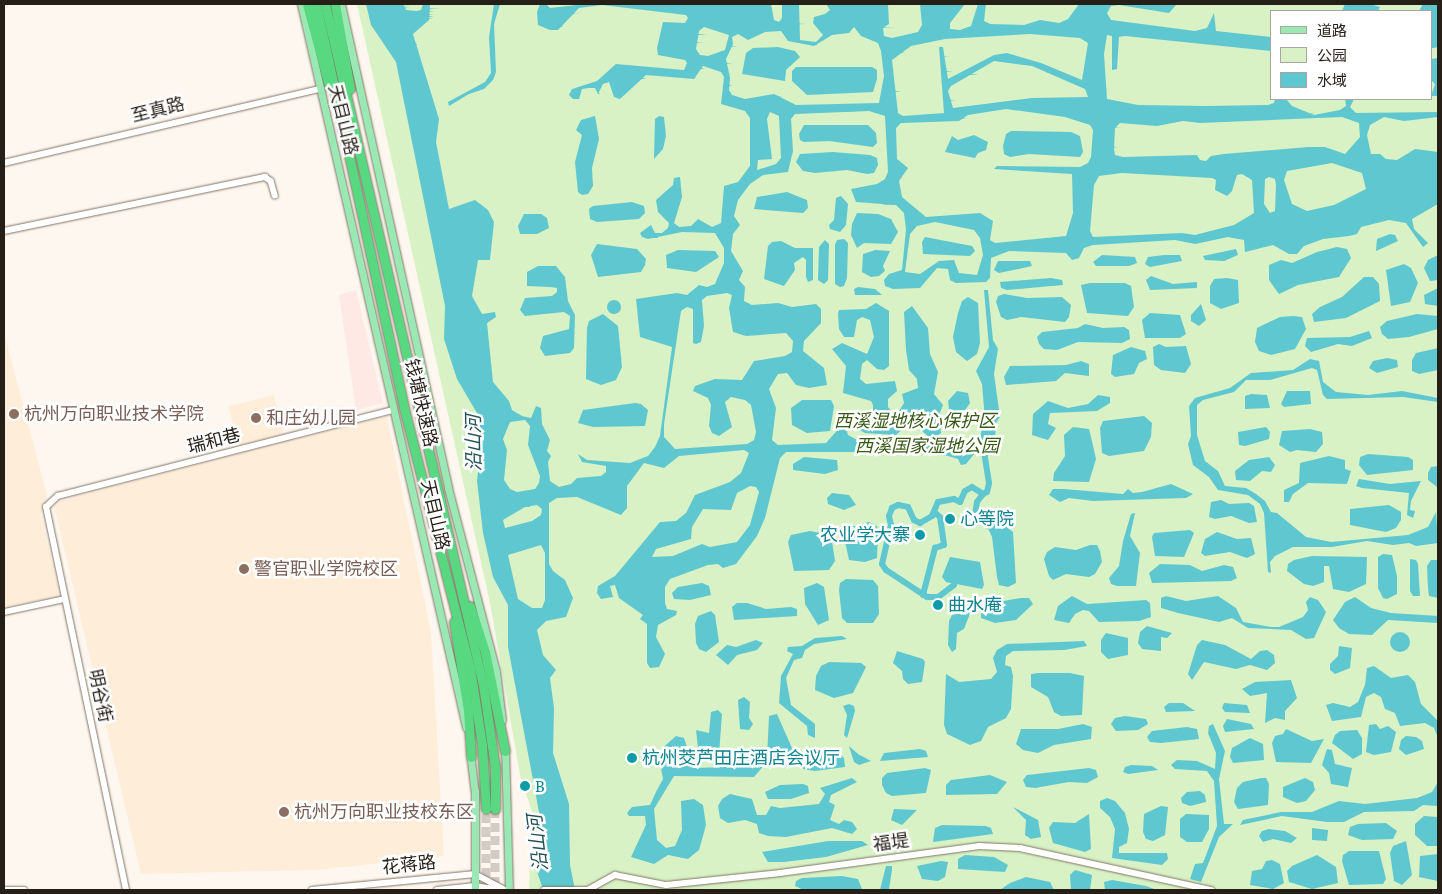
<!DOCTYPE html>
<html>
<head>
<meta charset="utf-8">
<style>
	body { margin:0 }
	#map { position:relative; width:1442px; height:894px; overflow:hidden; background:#fdf7f0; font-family:"Crimson Pro","Noto Sans SC",serif }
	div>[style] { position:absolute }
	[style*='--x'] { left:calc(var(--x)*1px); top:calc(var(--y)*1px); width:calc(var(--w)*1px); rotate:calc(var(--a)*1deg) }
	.commercial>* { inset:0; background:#fee9e5 }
	.built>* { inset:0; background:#feeed9; transform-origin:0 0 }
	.green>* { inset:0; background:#d8f2c5 }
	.water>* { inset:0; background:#5fc7cf }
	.round { border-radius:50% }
	.canal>* { height:6px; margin:-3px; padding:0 3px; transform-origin:3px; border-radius:3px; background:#5fc7cf }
	.highway-tunnel>* { height:9px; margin-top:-4.5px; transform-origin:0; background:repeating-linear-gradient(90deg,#d2ccc5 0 9px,transparent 0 13.5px) }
	.roads { filter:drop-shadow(0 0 1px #837564) drop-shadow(0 0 1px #837564) }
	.minor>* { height:5.5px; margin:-2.75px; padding:0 2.75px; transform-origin:2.75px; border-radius:2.75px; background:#fff }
	.major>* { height:7px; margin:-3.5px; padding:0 3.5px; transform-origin:3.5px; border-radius:3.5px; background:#9ae8b3 }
	.highway>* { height:9px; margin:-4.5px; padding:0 4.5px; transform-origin:4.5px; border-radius:4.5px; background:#57d881 }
	.dots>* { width:14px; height:14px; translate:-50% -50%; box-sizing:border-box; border:2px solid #fff; border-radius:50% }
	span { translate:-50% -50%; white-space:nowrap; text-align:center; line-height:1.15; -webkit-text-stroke:5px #fff; paint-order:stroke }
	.street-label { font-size:18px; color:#251f18 }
	.education-label { font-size:18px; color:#785e54 }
	.left { translate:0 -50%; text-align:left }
	.park-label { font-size:18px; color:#385916; font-style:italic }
	.culture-label { font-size:18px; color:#0d838f }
	.right { translate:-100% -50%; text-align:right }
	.water-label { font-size:19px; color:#255357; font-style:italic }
	.frame { position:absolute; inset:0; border:5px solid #251f18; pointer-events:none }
	.legend { position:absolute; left:1270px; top:10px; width:162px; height:90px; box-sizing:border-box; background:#fff; border:1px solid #a8a5a3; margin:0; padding:6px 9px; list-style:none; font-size:15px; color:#251f18 }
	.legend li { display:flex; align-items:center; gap:10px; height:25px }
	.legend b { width:25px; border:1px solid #a8a5a3 }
</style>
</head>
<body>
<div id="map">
	<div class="commercial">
		<div style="clip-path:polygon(356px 290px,383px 403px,356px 410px,339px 295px)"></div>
	</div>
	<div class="built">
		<div style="clip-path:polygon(4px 333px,47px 495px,41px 514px,60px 596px,4px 607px)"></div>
		<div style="left:274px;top:395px;width:40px;height:47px;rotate:76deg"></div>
		<div style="clip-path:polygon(387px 416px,431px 632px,444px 856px,316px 870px,141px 874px,54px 506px,62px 500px)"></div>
	</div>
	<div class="green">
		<div style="clip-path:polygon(evenodd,357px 4px,1438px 4px,1438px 890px,529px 890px,532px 812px,520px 775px,490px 603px,357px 4px,1271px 11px,1431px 11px,1431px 99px,1271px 99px,1271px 11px)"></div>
	</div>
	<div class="water">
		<div style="clip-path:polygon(evenodd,366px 4px,403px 4px,406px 10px,417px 11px,421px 10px,423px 4px,430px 4px,429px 20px,413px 34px,439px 119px,436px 142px,449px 209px,475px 200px,488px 210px,494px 222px,490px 260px,478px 260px,472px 296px,482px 314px,495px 312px,496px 317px,487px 323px,493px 382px,509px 401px,512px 410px,522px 416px,531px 418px,536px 406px,541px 408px,542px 424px,550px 440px,547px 451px,551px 456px,548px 462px,550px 481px,559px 487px,571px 484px,577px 478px,601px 476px,606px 472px,606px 466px,582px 462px,578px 454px,587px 460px,630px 463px,648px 456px,655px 447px,660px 436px,672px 347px,640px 337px,636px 299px,677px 293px,687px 295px,699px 285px,707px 287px,715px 284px,724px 263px,724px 248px,715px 233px,682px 232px,648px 239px,642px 237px,640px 233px,651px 225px,655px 233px,662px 233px,668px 228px,669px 223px,658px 212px,656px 200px,673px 185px,674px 178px,680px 177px,682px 197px,674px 223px,679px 227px,691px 226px,698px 219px,712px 227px,721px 223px,724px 186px,738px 182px,750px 166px,750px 118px,745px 111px,721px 104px,724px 77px,721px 72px,703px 66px,694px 79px,646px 75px,620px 99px,614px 97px,609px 82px,603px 84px,598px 94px,595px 88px,588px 88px,582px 89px,579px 99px,573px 99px,569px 95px,572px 89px,597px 81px,616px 64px,684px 70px,687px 63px,685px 60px,658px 55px,657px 48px,663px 22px,685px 23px,688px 18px,686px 15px,602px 5px,579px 8px,558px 30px,550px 30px,538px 25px,537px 12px,540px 4px,546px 4px,550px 8px,586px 4px,771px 4px,774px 20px,779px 22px,782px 18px,782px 4px,799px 4px,800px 40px,816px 42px,823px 35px,813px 23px,814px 17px,825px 14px,830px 10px,826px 4px,888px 4px,889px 24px,883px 28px,884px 36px,892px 38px,918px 32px,922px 25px,920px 4px,965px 4px,950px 23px,950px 29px,960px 30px,971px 26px,978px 4px,986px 4px,984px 21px,990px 24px,1024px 25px,1040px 20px,1059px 23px,1068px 19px,1079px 4px,1177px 4px,1169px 13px,1119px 5px,1111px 6px,1107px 13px,1111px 20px,1195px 31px,1207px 28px,1214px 13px,1216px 31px,1271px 37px,1271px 51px,1125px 36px,1119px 37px,1117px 69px,1112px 70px,1112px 36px,1107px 35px,1104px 54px,1107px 99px,1138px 105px,1205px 106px,1268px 105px,1274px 103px,1275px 99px,1286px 99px,1292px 106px,1314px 115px,1340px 110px,1346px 106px,1345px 99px,1354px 99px,1350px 107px,1356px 113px,1438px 112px,1438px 117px,1404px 121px,1384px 117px,1370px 125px,1367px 135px,1371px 154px,1380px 154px,1386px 159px,1397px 160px,1415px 149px,1438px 152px,1438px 204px,1412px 219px,1414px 229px,1428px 243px,1423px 247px,1406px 223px,1389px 220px,1361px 227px,1357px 234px,1349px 236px,1323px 239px,1304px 246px,1297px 254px,1289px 254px,1273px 245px,1245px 252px,1244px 240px,1228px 237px,1195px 244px,1175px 240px,1093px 245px,1084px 248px,1079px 258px,1072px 260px,1066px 253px,1009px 251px,991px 258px,990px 278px,986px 282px,956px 283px,950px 280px,948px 269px,937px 268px,920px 288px,893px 289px,885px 286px,884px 280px,889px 274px,902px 270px,906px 230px,904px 213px,896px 205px,856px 202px,851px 189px,877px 184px,885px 179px,888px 172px,885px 116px,869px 111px,795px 114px,791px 119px,793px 151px,788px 172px,763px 175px,750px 184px,738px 200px,734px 216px,740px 225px,733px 234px,731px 251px,743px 271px,739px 280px,745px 287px,744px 301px,752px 305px,778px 303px,792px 307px,816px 304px,821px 309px,821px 323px,804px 341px,803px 351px,824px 368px,827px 385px,809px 388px,796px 385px,787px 373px,778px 374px,769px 389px,776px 408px,772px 440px,778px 445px,826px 443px,841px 426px,846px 428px,848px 435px,861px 442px,913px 442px,967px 446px,978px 443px,985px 419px,982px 384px,976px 371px,989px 347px,984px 290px,988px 290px,993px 340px,998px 349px,994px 374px,1000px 417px,996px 423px,995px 439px,991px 447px,975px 453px,966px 464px,961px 465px,958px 459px,948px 456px,892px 452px,786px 452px,780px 458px,765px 518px,757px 536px,736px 564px,723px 568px,718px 564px,708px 565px,670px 579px,665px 587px,665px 603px,667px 609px,677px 611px,676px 615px,658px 625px,656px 637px,665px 654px,659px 667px,650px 668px,647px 663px,647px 624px,640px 619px,643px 615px,619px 598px,615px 585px,610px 586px,613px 597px,601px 599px,597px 593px,598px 586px,615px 576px,660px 522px,676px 521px,686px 513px,695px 495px,730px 482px,741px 473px,749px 453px,744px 450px,679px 456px,664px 468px,644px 463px,627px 486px,627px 508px,621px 515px,577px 497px,557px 498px,549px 503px,549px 564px,553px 571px,565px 580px,573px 598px,566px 617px,546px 621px,537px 630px,543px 655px,556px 670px,550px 678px,554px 708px,553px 753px,569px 804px,570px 865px,575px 890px,543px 890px,537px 871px,542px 828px,508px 647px,508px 605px,493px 577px,483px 533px,477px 481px,479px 463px,471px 450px,481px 420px,457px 379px,444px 339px,445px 306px,396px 62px,371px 25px,366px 4px,704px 27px,729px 35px,725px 50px,708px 56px,700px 55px,696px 49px,699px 31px,704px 27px,366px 4px,854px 27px,861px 36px,878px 43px,881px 51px,884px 76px,879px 103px,796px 105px,774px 94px,745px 99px,732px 95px,729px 90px,730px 78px,726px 59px,733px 44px,732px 37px,738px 34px,748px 40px,765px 32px,781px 31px,788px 41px,814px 46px,832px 35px,849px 33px,854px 27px,366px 4px,1030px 34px,1080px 38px,1088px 43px,1082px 80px,1041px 63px,1007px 53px,994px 55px,948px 79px,943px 47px,939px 47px,944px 113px,903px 116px,898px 113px,892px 60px,911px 46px,945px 39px,1030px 34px,366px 4px,994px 61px,1032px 66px,1085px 89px,1088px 97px,1032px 98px,953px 108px,948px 91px,951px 86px,994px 61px,366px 4px,1006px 109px,1065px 117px,1090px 125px,1093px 130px,1091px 157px,1088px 163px,1080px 167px,997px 166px,994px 169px,1072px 174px,1073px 213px,1066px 236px,995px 243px,990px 240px,993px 221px,980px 213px,926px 217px,902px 197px,899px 181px,908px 168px,897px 159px,896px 128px,901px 123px,959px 121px,968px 115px,1006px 109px,366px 4px,770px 112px,779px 116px,781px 158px,776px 164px,757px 170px,758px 160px,772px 159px,767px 119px,770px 112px,366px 4px,1342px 117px,1359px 123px,1360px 137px,1345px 154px,1325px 147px,1308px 147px,1224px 154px,1211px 156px,1206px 161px,1200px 160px,1197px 155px,1123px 157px,1115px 155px,1114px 149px,1115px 128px,1120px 123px,1157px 126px,1183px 121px,1200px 123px,1342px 117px,366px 4px,1332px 163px,1362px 173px,1366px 189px,1334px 205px,1307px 211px,1292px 204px,1284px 180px,1287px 171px,1332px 163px,366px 4px,1122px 173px,1212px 178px,1216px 180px,1215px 190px,1227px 196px,1232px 191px,1237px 175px,1242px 174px,1252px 180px,1254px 213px,1234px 225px,1195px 235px,1182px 233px,1093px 237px,1090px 231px,1094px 185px,1099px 176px,1122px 173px,366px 4px,1269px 177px,1275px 179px,1276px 185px,1275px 211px,1270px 213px,1264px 204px,1265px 179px,1269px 177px,366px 4px,935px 222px,974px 230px,980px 238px,983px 255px,977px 275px,959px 273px,954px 260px,939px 261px,920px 274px,905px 272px,910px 234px,917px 226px,935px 222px,366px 4px,727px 293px,732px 295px,729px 308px,733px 332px,746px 336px,786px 333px,793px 341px,792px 352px,785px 356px,754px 361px,742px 380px,715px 379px,695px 386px,693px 391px,708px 398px,711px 405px,709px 426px,712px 433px,719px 436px,732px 427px,725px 402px,731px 397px,745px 400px,751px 405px,756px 432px,754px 440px,747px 444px,675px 449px,664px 437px,664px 424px,681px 311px,687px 307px,693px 309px,693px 343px,696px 344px,701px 342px,704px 326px,702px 300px,707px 296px,727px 293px,366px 4px,525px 420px,530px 426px,528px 445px,540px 476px,539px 483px,535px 489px,517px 492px,510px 489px,504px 480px,507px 450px,503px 439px,510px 422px,525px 420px,366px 4px,750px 486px,756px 487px,759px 492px,750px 525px,737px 542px,710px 547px,702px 544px,673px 556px,652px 557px,656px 549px,691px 539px,692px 527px,703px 509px,731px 510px,737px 493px,750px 486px,366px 4px,537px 505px,542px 509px,541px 515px,532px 521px,505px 528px,503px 520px,525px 507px,537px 505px,366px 4px,541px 545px,545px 553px,545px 600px,542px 608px,532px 608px,518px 599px,508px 555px,541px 545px)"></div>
		<div style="clip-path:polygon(494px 4px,500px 4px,494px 24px,496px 72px,493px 80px,484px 89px,469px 94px,449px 106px,448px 102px,485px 82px,491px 73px,489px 37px)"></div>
		<div style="clip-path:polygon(1345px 4px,1370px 4px,1380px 7px,1378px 11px,1342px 11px)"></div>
		<div style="clip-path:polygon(1423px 4px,1438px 4px,1438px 47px,1434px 48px,1431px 48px,1431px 11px,1419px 11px)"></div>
		<div style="clip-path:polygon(778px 47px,795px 51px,800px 57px,786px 70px,785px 81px,742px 74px,746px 53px,753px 48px)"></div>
		<div style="clip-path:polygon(1438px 58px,1438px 96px,1431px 96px,1435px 84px,1431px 80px,1431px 59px)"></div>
		<div style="clip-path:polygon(796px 67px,872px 67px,877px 70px,877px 79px,873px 92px,807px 95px,792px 81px,792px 71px)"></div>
		<div style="clip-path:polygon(595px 116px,599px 139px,592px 168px,593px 186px,588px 194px,582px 195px,578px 192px,575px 162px,582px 135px,576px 130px,581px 120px)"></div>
		<div style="clip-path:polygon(659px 116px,664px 117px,666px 136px,663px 149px,654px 159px,655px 119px)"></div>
		<div style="clip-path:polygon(804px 125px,868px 125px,876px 133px,877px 143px,873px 147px,829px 141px,804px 142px,800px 140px,799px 134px)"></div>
		<div style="clip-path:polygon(1011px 131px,1071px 132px,1080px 136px,1083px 152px,1080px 157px,1029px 154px,1010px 157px,1004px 154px,1003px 146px,1006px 134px)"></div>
		<div style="clip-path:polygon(974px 135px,988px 142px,986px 150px,978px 153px,975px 158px,945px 152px,952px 136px,958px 140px)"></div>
		<div style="clip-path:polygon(833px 152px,870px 155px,877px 158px,878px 165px,874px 173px,867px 174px,847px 170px,815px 173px,803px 171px,796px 162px,800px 154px)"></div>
		<div style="clip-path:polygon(787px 192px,807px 200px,808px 208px,803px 213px,754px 209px,757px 197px)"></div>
		<div style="clip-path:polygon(841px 196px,848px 204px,846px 225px,840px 232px,830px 229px,829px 225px,834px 220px,836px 198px)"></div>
		<div style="clip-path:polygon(632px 202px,644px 206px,645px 213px,639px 219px,597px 222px,590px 219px,589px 209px,593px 206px)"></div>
		<div style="clip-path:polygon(857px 213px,878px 214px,891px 219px,898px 232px,891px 244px,864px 243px,857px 248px,851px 235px,852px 224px)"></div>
		<div style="clip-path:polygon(524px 214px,541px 214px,547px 218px,549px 228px,537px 234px,520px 234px,518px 226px)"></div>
		<div style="clip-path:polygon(1390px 234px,1395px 235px,1398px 241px,1376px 251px,1377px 239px)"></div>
		<div style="clip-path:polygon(925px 237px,972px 246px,975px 251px,970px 256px,923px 254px,922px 242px)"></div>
		<div style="clip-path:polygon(844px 239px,848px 243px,847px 278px,844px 286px,840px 287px,835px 284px,835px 245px,837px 240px)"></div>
		<div style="clip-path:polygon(825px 240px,829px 244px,828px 280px,824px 284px,818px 280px,819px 247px)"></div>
		<div style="clip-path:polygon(781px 241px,795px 248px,813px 248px,813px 280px,808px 282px,806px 277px,806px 260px,803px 257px,794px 263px,795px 270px,784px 286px,764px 279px,768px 246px,772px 242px)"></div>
		<div style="clip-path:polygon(597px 244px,637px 249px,646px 259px,645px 265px,641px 272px,598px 277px,591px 255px)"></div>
		<div style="clip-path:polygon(1337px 247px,1347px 249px,1351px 258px,1339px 277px,1298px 285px,1279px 294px,1269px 280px,1269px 265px,1281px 260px,1292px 263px,1317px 252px)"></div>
		<div style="clip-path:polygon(1236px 249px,1238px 255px,1224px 261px,1205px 260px,1203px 256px)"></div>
		<div style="clip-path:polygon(678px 250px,715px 251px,719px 257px,696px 272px,667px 268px,666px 255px)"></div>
		<div style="clip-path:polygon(875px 250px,890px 251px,883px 266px,885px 271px,879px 276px,871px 277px,862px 272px,863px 254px)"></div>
		<div style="clip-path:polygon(1102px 255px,1135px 257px,1137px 263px,1129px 266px,1096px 266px,1093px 262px)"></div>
		<div style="clip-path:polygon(1164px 255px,1180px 255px,1182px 261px,1150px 267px,1145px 264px,1148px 257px)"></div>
		<div style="clip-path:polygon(1438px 255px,1438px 280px,1430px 281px,1424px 268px,1428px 260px)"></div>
		<div style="clip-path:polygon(998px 261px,1030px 261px,1032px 266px,999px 273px,994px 270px)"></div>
		<div style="clip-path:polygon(1404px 264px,1411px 268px,1418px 283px,1410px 302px,1391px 306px,1386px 270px)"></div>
		<div style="clip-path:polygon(538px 266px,556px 266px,565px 277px,568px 301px,575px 315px,574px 348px,570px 353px,545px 356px,540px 348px,543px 336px,569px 329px,570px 316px,564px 312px,525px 316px,520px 310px,525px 298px,552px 296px,557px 292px,557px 288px,550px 287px,527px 286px,527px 272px)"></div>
		<div style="clip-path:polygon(1151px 276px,1173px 284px,1197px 282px,1197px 288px,1150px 290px,1146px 280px)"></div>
		<div style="clip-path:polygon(1364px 277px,1373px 277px,1379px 284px,1380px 301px,1346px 318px,1314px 322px,1312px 314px,1320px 307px,1342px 297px)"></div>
		<div style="clip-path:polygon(1051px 278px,1062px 280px,1063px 285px,1007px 290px,1001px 288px,1000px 282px)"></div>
		<div style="clip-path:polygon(1227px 278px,1238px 280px,1239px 303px,1221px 309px,1210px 303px,1210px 286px,1214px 279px)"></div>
		<div style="clip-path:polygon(1090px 283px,1125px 283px,1131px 286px,1134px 307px,1128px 316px,1087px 313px,1081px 285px)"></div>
		<div style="clip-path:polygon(858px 287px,875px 289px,882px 295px,855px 295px,854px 289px)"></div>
		<div style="clip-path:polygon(1438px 288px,1438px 306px,1425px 304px,1424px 295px)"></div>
		<div style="clip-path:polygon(1004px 294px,1027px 298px,1062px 297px,1071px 305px,1069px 317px,1065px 322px,1021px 317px,1007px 320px,1001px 317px,996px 302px,998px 296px)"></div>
		<div style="clip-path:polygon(968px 297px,978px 303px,980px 343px,977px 354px,967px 361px,956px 352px,953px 337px,958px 313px,962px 301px)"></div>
		<div class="round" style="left:607px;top:300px;width:14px;height:14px"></div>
		<div style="clip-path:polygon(876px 303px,889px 311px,889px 366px,884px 370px,877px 369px,867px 360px,862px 364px,860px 379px,866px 384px,895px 381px,897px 391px,888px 399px,888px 407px,892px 412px,899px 411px,904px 403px,902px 394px,918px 388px,917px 379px,909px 370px,906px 350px,904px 312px,912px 306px,928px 328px,930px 354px,938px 372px,934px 394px,943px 405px,939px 415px,941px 433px,936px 437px,928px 436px,914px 425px,905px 427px,896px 435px,865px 433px,860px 430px,861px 426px,873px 413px,873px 405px,871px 401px,843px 393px,846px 366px,832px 349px,842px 343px,867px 354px,874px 337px,870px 320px,862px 317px,857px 320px,854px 337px,844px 337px,839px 329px,838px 314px,839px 310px,866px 309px)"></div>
		<div style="clip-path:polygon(1201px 304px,1206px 320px,1199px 326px,1191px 321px,1191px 315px)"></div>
		<div style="clip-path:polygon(1150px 313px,1180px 315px,1186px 334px,1180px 338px,1145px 338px,1142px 320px)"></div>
		<div style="clip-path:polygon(603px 314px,618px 326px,622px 367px,616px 380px,601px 385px,586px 379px,587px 328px,589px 321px)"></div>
		<div style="clip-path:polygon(1417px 314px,1438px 316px,1438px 329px,1409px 337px,1388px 339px,1382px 334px,1380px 327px,1387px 321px)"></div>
		<div style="clip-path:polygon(1293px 316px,1302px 317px,1306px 329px,1295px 349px,1271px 355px,1259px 351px,1255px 342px,1257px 328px,1280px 317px)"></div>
		<div style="clip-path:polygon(1085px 324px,1103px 328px,1124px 327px,1129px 330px,1130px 339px,1122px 343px,1078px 342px,1057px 350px,1044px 349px,1039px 344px,1037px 337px,1042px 332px,1078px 328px)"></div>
		<div style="clip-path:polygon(1369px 331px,1372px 338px,1352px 346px,1338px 344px,1311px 352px,1305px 346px,1307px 338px,1350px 337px)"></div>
		<div style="clip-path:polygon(1159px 344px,1166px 347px,1186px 346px,1191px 364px,1185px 373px,1161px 370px,1154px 365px,1153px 347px)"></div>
		<div style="clip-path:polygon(1131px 347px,1145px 351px,1147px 359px,1139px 363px,1134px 374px,1115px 377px,1111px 374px,1113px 355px)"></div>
		<div style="clip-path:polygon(1438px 348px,1438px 370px,1419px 374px,1412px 371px,1412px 360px,1416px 353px)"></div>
		<div style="clip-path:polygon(1387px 358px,1397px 360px,1398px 367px,1377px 373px,1369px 368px,1373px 361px)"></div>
		<div style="clip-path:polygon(1310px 359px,1319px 361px,1323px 382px,1336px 392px,1368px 395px,1402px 391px,1438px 398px,1438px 402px,1403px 397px,1327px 399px,1323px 395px,1317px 370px,1312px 368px,1270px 380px,1246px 380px,1234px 392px,1203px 400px,1197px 405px,1197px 435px,1205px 461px,1218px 471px,1225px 486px,1246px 488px,1256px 494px,1265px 501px,1271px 512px,1277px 513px,1306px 537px,1331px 542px,1408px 535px,1428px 527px,1436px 512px,1438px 543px,1416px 546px,1409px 543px,1393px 545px,1367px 541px,1332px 547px,1293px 547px,1275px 556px,1270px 562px,1271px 573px,1268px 572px,1264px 513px,1260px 504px,1248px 495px,1218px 490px,1209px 477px,1193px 465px,1188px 444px,1191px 436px,1189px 406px,1195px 398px,1230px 388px,1251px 373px,1293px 370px)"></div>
		<div style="clip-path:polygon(1081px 361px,1089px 364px,1089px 376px,1065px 373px,1056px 381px,1006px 385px,1004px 377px,1010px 366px,1066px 365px)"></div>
		<div style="clip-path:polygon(957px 391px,968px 393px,970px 403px,964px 412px,970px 424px,966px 431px,950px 418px,948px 401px)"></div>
		<div style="clip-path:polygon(1287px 391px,1310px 391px,1311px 404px,1284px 407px,1281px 404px)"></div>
		<div style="clip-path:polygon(1251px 394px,1267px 395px,1270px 408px,1245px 409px,1245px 396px)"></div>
		<div style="clip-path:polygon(1098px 395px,1110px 397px,1110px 403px,1097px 411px,1050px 413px,1048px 424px,1056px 428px,1048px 440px,1032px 435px,1033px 414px,1048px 401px,1068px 408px,1088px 404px)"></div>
		<div style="clip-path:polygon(802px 400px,831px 400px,834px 406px,830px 431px,807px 433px,792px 425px,791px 408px)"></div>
		<div style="clip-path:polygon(635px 403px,641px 404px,648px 410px,645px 426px,593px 427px,578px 423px,583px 410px)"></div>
		<div style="clip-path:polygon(1144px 416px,1152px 423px,1151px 437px,1144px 451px,1109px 456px,1102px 453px,1100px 428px,1103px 421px)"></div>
		<div style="clip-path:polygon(1073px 427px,1089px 429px,1091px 437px,1096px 459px,1089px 482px,1053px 481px,1054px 473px,1065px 456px,1064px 435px)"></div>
		<div style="clip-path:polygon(1266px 427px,1270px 432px,1269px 439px,1245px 446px,1239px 445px,1238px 432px)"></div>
		<div style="clip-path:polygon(1310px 429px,1322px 432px,1323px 444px,1316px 452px,1297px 450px,1290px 452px,1279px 445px,1282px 431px)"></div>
		<div style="clip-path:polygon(1368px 454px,1408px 457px,1413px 460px,1413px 470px,1367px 475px,1359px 465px,1360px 457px)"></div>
		<div style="clip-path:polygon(1329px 456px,1345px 460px,1345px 469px,1351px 471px,1347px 484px,1308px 483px,1293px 494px,1289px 502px,1284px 502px,1284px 490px,1299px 483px,1300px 463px)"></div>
		<div style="clip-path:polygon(804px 457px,837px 460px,838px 470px,825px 474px,793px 470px,793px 464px)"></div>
		<div style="clip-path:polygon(1269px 457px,1275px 465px,1271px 472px,1262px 471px,1250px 481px,1236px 480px,1235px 471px,1249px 460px)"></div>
		<div style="clip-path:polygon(1438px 466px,1438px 486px,1437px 487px,1428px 480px,1428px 473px,1431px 467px)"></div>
		<div style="clip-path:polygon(1359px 479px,1390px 484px,1421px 481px,1411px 501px,1410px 510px,1415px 511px,1413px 518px,1407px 515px,1409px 493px,1362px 488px,1356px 486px)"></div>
		<div style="clip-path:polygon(1171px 484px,1193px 494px,1186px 498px,1093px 501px,1069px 498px,1060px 502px,1049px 495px,1053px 489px,1064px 489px,1123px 494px,1128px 489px,1133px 493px,1142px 492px)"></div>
		<div style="clip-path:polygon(832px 493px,849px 495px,856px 505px,844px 510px,828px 504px,827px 498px)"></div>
		<div style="clip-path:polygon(1221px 500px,1229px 504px,1249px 503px,1254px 506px,1257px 522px,1249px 523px,1231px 516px,1215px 519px,1209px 517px,1211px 502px)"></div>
		<div style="clip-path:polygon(1389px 505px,1401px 512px,1401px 520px,1396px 528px,1386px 532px,1350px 525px,1350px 509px)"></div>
		<div style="clip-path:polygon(1135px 513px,1130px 536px,1140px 553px,1136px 586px,1117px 586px,1111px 584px,1109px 578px,1119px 566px,1123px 541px,1131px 514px)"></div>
		<div style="clip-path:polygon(992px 520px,999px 521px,1013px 532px,1016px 583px,1008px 587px,999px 585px,997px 577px,992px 537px,987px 526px)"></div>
		<div style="clip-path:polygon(869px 522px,877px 526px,878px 531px,877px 558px,865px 562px,849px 560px,844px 537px,847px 528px)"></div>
		<div style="clip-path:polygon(1190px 530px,1194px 533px,1184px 557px,1155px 556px,1152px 537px,1154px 533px)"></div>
		<div style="clip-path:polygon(810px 531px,831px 535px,835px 561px,829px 570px,794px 571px,788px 542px,791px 535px)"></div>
		<div style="clip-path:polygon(1217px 532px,1237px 539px,1251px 538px,1255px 554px,1247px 558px,1230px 552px,1205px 556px,1201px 553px,1205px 539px)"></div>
		<div style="clip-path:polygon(1090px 545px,1097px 545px,1100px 551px,1102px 562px,1095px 574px,1089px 577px,1066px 574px,1053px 580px,1049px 576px,1044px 559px,1047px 552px,1055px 547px,1076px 550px)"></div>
		<div style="clip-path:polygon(1383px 554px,1392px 555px,1397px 576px,1397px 594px,1387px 599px,1383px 598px,1378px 588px,1378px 557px)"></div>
		<div style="clip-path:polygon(1312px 556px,1367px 557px,1366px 584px,1349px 592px,1333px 589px,1329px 566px,1324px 566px,1324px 582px,1313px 586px,1304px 584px,1287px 571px,1288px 564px,1294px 560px)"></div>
		<div style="clip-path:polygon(950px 557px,980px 562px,984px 585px,982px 589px,946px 582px,942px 577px)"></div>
		<div style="clip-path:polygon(1410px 559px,1416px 560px,1418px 564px,1420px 596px,1413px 596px,1410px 591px)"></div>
		<div style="clip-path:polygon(1431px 560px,1438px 560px,1438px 598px,1429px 596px,1428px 588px,1427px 566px)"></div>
		<div style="clip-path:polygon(1160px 564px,1190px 565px,1202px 571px,1224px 565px,1233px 567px,1237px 578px,1231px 581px,1152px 583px,1149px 573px)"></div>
		<div style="clip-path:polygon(846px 579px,873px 580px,878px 586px,879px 614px,873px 623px,847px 623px,842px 618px,839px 590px,840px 583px)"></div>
		<div style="clip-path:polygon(702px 583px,709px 586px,711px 595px,690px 600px,674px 599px,672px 593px,678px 587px)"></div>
		<div style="clip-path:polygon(817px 583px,824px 587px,829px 620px,818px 625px,805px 604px,804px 588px)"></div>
		<div style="clip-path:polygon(1072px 596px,1087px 604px,1146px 600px,1150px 603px,1151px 617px,1139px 621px,1099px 622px,1089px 611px,1083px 610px,1075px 614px,1069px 623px,1054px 620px,1058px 606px)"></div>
		<div style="clip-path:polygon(1166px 596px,1186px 601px,1218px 596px,1236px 608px,1243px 622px,1271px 627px,1279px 627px,1303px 617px,1308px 610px,1306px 602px,1310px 597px,1318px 600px,1326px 612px,1314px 638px,1306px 639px,1291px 630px,1248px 628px,1232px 618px,1219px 622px,1178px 613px,1161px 608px,1161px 598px)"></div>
		<div style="clip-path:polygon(1355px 597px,1371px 608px,1391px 613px,1438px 616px,1438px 623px,1388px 620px,1372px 635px,1349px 634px,1339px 628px,1333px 620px,1345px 602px)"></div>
		<div style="clip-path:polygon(1021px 598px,1029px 598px,1033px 604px,1016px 620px,995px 623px,981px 618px,981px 609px,985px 604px)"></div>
		<div style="clip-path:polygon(737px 603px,747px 603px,766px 609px,791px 607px,797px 609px,797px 616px,734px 620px,732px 607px)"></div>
		<div style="clip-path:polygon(961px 606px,970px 610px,969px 616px,964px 629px,957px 633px,956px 649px,952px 652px,948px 645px,949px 621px,952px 615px,960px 613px)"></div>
		<div style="clip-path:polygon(711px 611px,715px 615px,719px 642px,706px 652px,699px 649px,696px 643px,695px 624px,698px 616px)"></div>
		<div style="clip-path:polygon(1147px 626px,1172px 633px,1167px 638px,1161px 637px,1161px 651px,1142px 649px,1138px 643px,1140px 632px)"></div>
		<div class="round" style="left:1390px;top:632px;width:20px;height:20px"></div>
		<div style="clip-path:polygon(1106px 633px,1128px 638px,1128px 655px,1108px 659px,1101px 652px,1101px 640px)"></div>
		<div style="clip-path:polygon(842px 636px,847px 639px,814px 644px,805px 650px,802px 658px,794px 660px,786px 678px,791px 705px,815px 724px,815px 738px,808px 735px,807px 726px,779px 703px,781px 676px,793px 654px,787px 651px,788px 647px,802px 646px,815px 638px)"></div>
		<div style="clip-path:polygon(756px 640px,763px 643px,757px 650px,737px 655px,728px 665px,716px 655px,727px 645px,736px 647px)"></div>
		<div style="clip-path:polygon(1202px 640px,1225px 645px,1251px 659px,1260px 651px,1267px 650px,1274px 655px,1275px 663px,1267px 670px,1250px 665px,1236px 669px,1204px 662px,1192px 680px,1188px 674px,1197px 645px)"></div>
		<div style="clip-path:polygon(1084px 641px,1087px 646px,1064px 650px,1013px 651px,1006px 656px,1005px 665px,1011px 667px,1013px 676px,1011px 709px,1006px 718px,988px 727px,981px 741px,970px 745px,947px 734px,944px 725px,946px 674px,959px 682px,991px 679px,997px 672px,993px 658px,997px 650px,1007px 644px)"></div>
		<div style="clip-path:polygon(1339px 646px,1352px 648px,1350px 668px,1335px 674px,1330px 670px,1330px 664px,1338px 656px)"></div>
		<div style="clip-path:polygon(897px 651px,923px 659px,925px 662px,922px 682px,908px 684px,903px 679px,902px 671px,893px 663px)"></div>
		<div style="clip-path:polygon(829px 662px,861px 663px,866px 667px,853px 693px,834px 698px,815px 690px,816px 676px,821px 666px)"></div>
		<div style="clip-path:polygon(1374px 666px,1391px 678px,1408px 675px,1415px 682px,1421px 704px,1438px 721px,1438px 738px,1434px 728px,1425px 723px,1400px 726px,1395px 713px,1385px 709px,1381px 697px,1374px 693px,1366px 697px,1361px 717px,1332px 721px,1326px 705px,1333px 703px,1350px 707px,1358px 702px,1365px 685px,1367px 668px)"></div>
		<div style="clip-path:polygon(1038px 673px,1070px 673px,1084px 676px,1082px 715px,1061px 716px,1054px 712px,1048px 697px,1031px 687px,1031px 674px)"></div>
		<div style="clip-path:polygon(1291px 680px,1297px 698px,1285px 711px,1285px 720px,1275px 718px,1265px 723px,1267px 693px,1250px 696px,1242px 689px,1255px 682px)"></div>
		<div style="clip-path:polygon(744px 697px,750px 702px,749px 718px,753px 724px,749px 730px,740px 729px,738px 700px)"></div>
		<div style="clip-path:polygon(1169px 703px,1183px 703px,1195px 711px,1166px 712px,1164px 707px)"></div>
		<div style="clip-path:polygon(1224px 703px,1247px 705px,1250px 713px,1225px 712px,1222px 708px)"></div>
		<div style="clip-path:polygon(849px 704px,854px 706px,855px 711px,847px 738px,844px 735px,847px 715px,843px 706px)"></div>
		<div style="clip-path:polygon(718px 710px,722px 714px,719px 754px,699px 757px,696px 730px,709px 733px,711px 712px)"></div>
		<div style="clip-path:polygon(777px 714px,792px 748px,793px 758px,786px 767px,765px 764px,754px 777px,674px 776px,654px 809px,657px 840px,666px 848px,675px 846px,682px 830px,681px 801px,694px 799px,703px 805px,706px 825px,699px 850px,688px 859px,668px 855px,654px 864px,631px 857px,646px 825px,645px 816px,629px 816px,627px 813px,632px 807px,650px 805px,656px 792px,663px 779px,658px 752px,676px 736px,684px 738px,694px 768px,727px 767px,739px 753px,756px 756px,761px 760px,767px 757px,769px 716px)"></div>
		<div style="clip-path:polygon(1125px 716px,1146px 719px,1148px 724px,1138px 730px,1116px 731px,1111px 724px,1115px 718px)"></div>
		<div style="clip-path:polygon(1227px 719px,1251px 724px,1254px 729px,1225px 732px,1223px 726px)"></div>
		<div style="clip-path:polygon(1083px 724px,1092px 727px,1091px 739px,1054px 745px,1038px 753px,1023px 750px,1016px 744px,1021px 729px,1058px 729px)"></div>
		<div style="clip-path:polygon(1213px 724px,1225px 751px,1219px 779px,1224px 824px,1233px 824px,1219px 837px,1201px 882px,1190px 879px,1195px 864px,1203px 863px,1217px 826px,1214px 781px,1207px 771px,1175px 769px,1171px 765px,1177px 760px,1197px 761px,1215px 769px,1216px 753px,1208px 733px,1209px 726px)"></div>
		<div style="clip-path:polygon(1376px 724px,1380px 729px,1388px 726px,1396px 732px,1391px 752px,1374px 755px,1366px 752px,1369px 725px)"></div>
		<div style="clip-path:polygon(1187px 727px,1197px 729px,1199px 739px,1161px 743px,1150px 742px,1147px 737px,1152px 731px)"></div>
		<div style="clip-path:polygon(1286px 729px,1312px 741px,1324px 739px,1311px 763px,1276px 762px,1272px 743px,1275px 736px,1283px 734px)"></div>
		<div style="clip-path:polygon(1357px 730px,1362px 738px,1362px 754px,1353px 759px,1332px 743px,1335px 735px,1340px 731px)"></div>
		<div style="clip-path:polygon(1406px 736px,1416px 737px,1422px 741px,1424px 749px,1406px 755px,1399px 749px,1401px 740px)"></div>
		<div style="clip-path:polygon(1250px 738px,1263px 744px,1264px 760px,1233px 763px,1230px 757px,1232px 748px)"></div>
		<div style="clip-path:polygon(849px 746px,858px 754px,871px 761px,859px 765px,854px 762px)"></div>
		<div style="clip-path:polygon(812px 749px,835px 750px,844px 758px,845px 767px,815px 771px,803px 769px,804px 752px)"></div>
		<div style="clip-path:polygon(920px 749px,926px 751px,928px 757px,880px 761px,884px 753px)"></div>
		<div style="clip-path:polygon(1327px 749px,1332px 750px,1335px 764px,1352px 768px,1348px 787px,1331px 784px,1329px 773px,1322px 765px)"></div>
		<div style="clip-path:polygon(1131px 765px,1152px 766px,1158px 770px,1128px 774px,1123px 772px,1125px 767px)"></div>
		<div style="clip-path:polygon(925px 768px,931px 770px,926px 793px,892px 796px,886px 793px,882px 785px,882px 778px,887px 773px)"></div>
		<div style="clip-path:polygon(1089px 768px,1096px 770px,1098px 777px,1087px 783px,1069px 782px,1035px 788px,1026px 787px,1023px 780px,1027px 775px)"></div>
		<div style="clip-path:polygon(990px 775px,1007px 782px,997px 794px,946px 795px,946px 785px,951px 780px)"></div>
		<div style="clip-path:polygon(852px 778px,857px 782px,831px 795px,829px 802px,835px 805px,830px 820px,839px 824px,844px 820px,852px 822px,857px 829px,852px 834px,832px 828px,786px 837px,768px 836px,759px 833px,757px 824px,745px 820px,728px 823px,720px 818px,718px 806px,722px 799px,730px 794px,752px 799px,757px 815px,766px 815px,771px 806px,780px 808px,819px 804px,825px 794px,820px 788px)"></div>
		<div style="clip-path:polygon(1261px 778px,1266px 778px,1269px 784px,1268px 805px,1238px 809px,1234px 802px,1237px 788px,1243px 782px)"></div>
		<div style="clip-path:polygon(1305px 778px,1313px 782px,1315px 790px,1306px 801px,1297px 803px,1283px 797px,1283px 787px)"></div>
		<div style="clip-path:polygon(1438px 782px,1438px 806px,1423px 805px,1414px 811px,1364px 812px,1344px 822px,1327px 822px,1282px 816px,1240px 825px,1243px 820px,1281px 812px,1312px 812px,1339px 801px,1365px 804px,1417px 798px,1432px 792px)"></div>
		<div style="clip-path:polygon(803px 784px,808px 786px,809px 793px,791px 799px,768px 799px,765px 792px,780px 785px)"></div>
		<div style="clip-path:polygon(1200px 791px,1205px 795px,1206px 802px,1190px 806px,1182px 803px,1181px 798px,1187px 792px)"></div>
		<div style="clip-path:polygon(1107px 798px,1115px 801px,1125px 813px,1129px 829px,1127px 843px,1119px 847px,1119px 853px,1167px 853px,1168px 859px,1162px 865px,1112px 858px,1115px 829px,1110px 817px,1100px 808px,1100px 801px)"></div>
		<div style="clip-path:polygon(1161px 806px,1168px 807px,1165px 835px,1153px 841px,1146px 839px,1143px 832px,1144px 814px)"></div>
		<div style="clip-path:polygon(1013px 807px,1038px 820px,1041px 837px,1031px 839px,1025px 835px,1026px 820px)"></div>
		<div style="clip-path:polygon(894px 809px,917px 810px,902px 825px,891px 820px)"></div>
		<div style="clip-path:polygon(1089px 814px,1091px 849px,1085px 852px,1053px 843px,1049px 828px,1053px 822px,1075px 823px)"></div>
		<div style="clip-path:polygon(1186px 814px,1209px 815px,1209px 829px,1202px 842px,1187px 842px,1180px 837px,1180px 819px)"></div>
		<div style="clip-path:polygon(1424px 816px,1438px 817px,1438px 846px,1427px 846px,1415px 835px,1415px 824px)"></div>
		<div style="clip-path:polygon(1386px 823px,1397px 831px,1393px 839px,1362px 840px,1348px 835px,1350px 827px,1358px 824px)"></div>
		<div style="clip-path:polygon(942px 825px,986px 826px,991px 828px,993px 834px,933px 842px,935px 828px)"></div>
		<div style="clip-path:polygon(1312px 828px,1328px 830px,1327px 841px,1312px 840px)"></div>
		<div style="clip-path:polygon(1269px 829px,1285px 831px,1297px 838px,1291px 843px,1273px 839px,1263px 842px,1259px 836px,1262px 831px)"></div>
		<div style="clip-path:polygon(828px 841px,862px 841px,868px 845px,826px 857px,784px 862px,768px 862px,762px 852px)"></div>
		<div style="clip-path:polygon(1406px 841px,1412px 875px,1402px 885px,1394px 881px,1390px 853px,1393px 846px)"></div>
		<div style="clip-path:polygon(1349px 851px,1379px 851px,1386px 879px,1383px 884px,1349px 885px,1342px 861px,1343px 855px)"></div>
		<div style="clip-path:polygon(1438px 854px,1438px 881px,1419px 877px,1420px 856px)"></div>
		<div style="clip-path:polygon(965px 855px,994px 857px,1008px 865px,1005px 872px,958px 869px,958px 859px)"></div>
		<div style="clip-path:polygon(1317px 855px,1336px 867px,1338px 883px,1312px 889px,1289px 882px,1287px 871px,1292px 866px)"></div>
		<div style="clip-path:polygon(1272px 860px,1280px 864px,1284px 883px,1273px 889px,1250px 885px,1252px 871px,1262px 869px,1266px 861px)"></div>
		<div style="clip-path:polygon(941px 861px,948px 862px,945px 877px,938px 881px,922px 879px,917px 866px)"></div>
		<div style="clip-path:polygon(886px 866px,892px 866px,892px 870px,889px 889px,880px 890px)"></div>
		<div style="clip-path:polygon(1075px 870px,1092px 875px,1090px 890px,1071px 890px,1070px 875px)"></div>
		<div style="clip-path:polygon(842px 876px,858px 879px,862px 889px,804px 890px,795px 886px,796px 881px,802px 878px)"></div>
		<div style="clip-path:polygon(1026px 877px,1050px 882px,1054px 890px,1000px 890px,1010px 883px)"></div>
		<div style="clip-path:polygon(1112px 880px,1146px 886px,1157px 890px,1105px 890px,1104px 882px)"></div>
	</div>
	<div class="canal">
		<div style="--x:983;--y:494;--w:10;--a:127"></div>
		<div style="--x:977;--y:502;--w:12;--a:99"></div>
		<div style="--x:975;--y:514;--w:17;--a:45"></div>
		<div style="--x:954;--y:585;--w:20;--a:143"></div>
		<div style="--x:938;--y:597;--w:11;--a:180"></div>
		<div style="--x:927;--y:597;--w:49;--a:-146.6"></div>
		<div style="--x:886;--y:570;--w:7;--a:-124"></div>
		<div style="--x:882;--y:564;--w:40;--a:-77"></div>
		<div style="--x:891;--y:525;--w:9;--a:-103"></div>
		<div style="--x:889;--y:516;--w:9;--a:-69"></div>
		<div style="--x:892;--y:508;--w:7;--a:-27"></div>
		<div style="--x:898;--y:505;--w:10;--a:11"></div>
		<div style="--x:908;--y:507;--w:14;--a:65"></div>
		<div style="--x:914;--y:520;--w:7;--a:27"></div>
		<div style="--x:920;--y:523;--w:14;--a:-30"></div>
		<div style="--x:932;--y:516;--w:15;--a:-67"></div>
		<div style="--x:938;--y:502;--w:16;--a:-11"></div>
		<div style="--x:954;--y:499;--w:7;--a:27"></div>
		<div style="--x:960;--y:502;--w:12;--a:-66"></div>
		<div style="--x:965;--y:491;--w:8;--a:-30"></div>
		<div style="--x:972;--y:487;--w:13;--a:32"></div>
		<div style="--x:983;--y:494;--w:4;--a:-27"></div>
		<div style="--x:987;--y:492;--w:9;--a:-77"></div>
		<div style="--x:989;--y:483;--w:32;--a:-99"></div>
		<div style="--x:923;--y:595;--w:49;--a:-75.7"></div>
		<div style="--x:935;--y:548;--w:9;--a:-18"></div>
		<div style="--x:944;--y:545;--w:28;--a:-98"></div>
		<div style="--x:940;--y:517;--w:8;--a:-140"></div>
	</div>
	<div class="highway-tunnel">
		<div style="--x:495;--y:809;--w:81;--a:90"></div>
		<div style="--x:486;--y:890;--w:81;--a:-90"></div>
	</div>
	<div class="roads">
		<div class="minor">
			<div style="--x:4;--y:163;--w:325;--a:-13.2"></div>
			<div style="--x:4;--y:231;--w:267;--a:-11.7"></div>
			<div style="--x:265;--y:177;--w:7;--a:34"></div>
			<div style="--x:271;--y:181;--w:15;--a:74"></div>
			<div style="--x:4;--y:612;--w:62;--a:-12"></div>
			<div style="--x:4;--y:890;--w:20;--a:0"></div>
			<div style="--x:126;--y:890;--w:391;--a:-101.8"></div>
			<div style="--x:46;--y:507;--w:16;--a:-43"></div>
			<div style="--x:58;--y:496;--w:347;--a:-14.4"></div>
			<div style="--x:312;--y:890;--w:164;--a:-5.6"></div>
			<div style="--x:475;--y:874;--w:34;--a:28"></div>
			<div style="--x:437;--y:890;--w:38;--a:-6"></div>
			<div style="--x:475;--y:886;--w:24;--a:9"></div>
			<div style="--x:544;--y:890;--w:44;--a:0"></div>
			<div style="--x:588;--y:890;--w:31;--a:-29"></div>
			<div style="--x:615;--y:875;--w:52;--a:11.1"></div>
			<div style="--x:666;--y:885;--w:115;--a:-6"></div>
			<div style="--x:780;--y:873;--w:201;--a:-7.7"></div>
			<div style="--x:979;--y:846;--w:41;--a:2.8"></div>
			<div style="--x:1020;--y:848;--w:196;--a:12.4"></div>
		</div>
		<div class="major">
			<div style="--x:301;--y:4;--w:742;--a:77.14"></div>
			<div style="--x:341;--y:4;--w:496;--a:77.5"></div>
			<div style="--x:448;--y:488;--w:189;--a:75.3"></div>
			<div style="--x:496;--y:671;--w:49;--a:83"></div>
			<div style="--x:505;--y:748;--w:142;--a:88.4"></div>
			<div style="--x:470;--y:753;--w:38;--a:83"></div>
			<div style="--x:475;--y:791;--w:99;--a:90"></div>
		</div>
		<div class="highway">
			<div style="--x:307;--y:4;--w:85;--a:75"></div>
			<div style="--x:316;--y:4;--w:413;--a:77.7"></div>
			<div style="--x:404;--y:408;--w:268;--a:75.8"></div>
			<div style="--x:470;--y:668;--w:78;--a:81.1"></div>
			<div style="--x:482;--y:745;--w:64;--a:86.4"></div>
			<div style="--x:325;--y:4;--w:699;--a:76.94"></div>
			<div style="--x:483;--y:685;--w:83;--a:81.7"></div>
			<div style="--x:495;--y:767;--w:42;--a:90"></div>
			<div style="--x:335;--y:4;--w:86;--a:80"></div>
			<div style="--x:470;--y:606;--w:48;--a:71.9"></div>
			<div style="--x:485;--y:652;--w:101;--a:78.6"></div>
			<div style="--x:454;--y:622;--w:89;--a:81"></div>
			<div style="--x:468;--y:710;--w:47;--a:86.3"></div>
		</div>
	</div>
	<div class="dots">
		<div style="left:14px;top:414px;background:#8d6e63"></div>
		<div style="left:256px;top:418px;background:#8d6e63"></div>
		<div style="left:950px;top:519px;background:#0f9aa8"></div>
		<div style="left:920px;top:535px;background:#0f9aa8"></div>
		<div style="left:244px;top:569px;background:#8d6e63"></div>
		<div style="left:938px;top:605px;background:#0f9aa8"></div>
		<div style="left:632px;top:758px;background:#0f9aa8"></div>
		<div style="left:525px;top:786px;background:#0f9aa8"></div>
		<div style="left:284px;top:812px;background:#8d6e63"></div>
	</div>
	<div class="street-label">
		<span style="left:158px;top:110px;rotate:-14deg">至真路</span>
		<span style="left:343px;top:120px;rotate:76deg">天目山路</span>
		<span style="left:421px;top:403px;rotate:77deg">钱塘快速路</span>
		<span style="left:214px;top:441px;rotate:-14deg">瑞和巷</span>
		<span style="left:435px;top:515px;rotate:77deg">天目山路</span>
		<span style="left:100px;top:696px;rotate:78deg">明谷街</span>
		<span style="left:891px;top:843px;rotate:-8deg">福堤</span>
		<span style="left:409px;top:865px;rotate:-6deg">花蒋路</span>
	</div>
	<div class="education-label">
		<span class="left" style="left:24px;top:414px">杭州万向职业技术学院</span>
		<span class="left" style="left:266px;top:418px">和庄幼儿园</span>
		<span class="left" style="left:254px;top:569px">警官职业学院校区</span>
		<span class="left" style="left:294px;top:812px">杭州万向职业技校东区</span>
	</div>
	<div class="park-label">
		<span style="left:915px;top:421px">西溪湿地核心保护区</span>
		<span style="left:927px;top:446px">西溪国家湿地公园</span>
	</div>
	<div class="culture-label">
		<span class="left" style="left:960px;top:519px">心等院</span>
		<span class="right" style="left:910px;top:535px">农业学大寨</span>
		<span class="left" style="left:948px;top:605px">曲水庵</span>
		<span class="left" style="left:642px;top:758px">杭州茭芦田庄酒店会议厅</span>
		<span class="left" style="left:535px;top:786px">B</span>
	</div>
	<div class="water-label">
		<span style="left:474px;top:443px;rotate:-91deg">沿山河</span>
		<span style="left:538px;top:843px;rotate:-97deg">沿山河</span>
	</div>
	<div class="frame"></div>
	<ul class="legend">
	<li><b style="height:6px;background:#9ae8b3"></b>道路</li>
	<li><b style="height:14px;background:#d8f2c5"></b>公园</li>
	<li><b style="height:14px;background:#5fc7cf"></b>水域</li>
	</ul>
</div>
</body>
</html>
